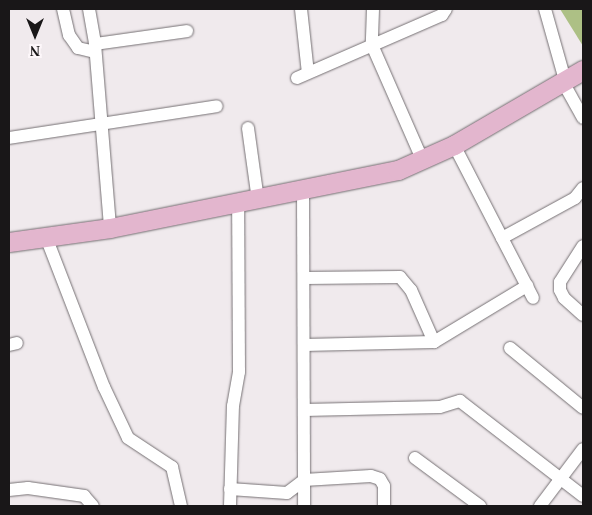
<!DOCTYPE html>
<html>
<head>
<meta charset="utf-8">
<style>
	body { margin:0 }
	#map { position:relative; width:592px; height:515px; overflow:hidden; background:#f0eaed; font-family:"Times New Roman",serif }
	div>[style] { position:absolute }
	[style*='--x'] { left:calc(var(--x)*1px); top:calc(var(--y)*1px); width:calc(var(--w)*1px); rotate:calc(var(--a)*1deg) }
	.building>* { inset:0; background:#adc085 }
	.roads { filter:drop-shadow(0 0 1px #757073) drop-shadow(0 0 1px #757073) }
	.minor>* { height:12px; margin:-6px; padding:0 6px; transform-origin:6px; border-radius:6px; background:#fff }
	.primary>* { height:19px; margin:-9.5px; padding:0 9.5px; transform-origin:9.5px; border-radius:9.5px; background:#e3b6ce }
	span { translate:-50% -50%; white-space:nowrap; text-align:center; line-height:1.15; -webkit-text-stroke:5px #fdf7fa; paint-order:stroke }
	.frame { position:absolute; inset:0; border:10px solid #191718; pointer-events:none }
	.north { position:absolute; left:10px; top:10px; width:50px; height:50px; -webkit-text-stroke:4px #fdf7fa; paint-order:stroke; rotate:180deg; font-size:14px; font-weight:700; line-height:20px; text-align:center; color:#191718 }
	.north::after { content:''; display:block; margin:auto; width:18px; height:22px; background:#191718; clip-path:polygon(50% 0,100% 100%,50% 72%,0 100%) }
</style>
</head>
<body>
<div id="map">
	<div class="building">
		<div style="clip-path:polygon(560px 9px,583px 9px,583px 46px)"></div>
	</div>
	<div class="roads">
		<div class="minor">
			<div style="--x:63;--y:9;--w:27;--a:77"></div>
			<div style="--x:69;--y:35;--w:16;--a:55"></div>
			<div style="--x:78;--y:48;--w:17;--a:13"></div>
			<div style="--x:89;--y:9;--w:36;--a:80"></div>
			<div style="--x:95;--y:44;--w:185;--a:85.3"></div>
			<div style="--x:301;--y:9;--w:64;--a:83.8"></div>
			<div style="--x:373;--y:9;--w:36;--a:92"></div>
			<div style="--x:372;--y:45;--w:124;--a:66.3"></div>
			<div style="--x:545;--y:9;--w:74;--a:74.3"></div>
			<div style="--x:95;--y:44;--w:93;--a:-8"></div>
			<div style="--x:297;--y:78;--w:158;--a:-23.5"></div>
			<div style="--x:442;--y:15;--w:7;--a:-56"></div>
			<div style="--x:563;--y:82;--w:41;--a:60.9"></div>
			<div style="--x:248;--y:128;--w:73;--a:82.1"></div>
			<div style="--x:9;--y:138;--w:210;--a:-8.7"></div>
			<div style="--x:454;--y:145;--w:172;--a:62.7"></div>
			<div style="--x:303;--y:191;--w:315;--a:89.8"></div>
			<div style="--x:46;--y:237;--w:161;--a:68.9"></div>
			<div style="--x:104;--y:387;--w:56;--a:64.8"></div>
			<div style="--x:128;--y:438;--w:53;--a:33.4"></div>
			<div style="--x:172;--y:467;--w:40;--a:77"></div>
			<div style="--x:502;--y:238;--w:83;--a:-28.7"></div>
			<div style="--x:575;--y:198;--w:13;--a:-51"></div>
			<div style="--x:583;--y:246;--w:43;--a:122.6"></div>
			<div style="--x:560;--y:282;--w:8;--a:90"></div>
			<div style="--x:560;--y:290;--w:9;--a:63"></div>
			<div style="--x:564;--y:298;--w:25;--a:42"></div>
			<div style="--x:305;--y:278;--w:95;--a:-0.6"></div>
			<div style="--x:400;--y:277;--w:17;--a:50"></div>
			<div style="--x:411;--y:290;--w:57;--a:66.1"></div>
			<div style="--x:9;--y:345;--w:8;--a:-14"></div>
			<div style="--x:304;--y:345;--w:130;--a:-1.3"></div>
			<div style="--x:434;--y:342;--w:109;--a:-31.1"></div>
			<div style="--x:510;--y:348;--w:94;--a:39.4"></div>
			<div style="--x:304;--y:410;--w:136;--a:-1.3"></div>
			<div style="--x:440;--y:407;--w:21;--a:-17"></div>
			<div style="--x:460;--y:401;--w:155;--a:37.7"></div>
			<div style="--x:415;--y:458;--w:81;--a:36.4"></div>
			<div style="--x:230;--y:489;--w:57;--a:4"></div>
			<div style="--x:287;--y:493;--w:21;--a:-37"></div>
			<div style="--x:304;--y:480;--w:67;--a:-3.4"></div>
			<div style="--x:371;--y:476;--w:9;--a:18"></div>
			<div style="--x:380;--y:479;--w:8;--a:60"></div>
			<div style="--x:384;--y:486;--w:20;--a:90"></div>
			<div style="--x:9;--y:490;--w:19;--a:-6"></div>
			<div style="--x:28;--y:488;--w:57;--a:8.1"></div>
			<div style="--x:84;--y:496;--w:13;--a:48"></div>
			<div style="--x:230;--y:506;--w:100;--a:-88.3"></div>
			<div style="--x:233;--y:406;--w:35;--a:-80"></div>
			<div style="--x:239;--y:372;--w:168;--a:-90.3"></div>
			<div style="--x:540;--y:506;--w:71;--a:-53"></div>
		</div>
		<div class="primary">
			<div style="--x:9;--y:242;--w:102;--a:-7.9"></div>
			<div style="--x:110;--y:228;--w:294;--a:-11.4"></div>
			<div style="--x:398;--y:170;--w:61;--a:-24.1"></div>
			<div style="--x:454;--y:145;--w:149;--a:-30.2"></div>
		</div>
	</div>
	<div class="frame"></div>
	<div class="north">N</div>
</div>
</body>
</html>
